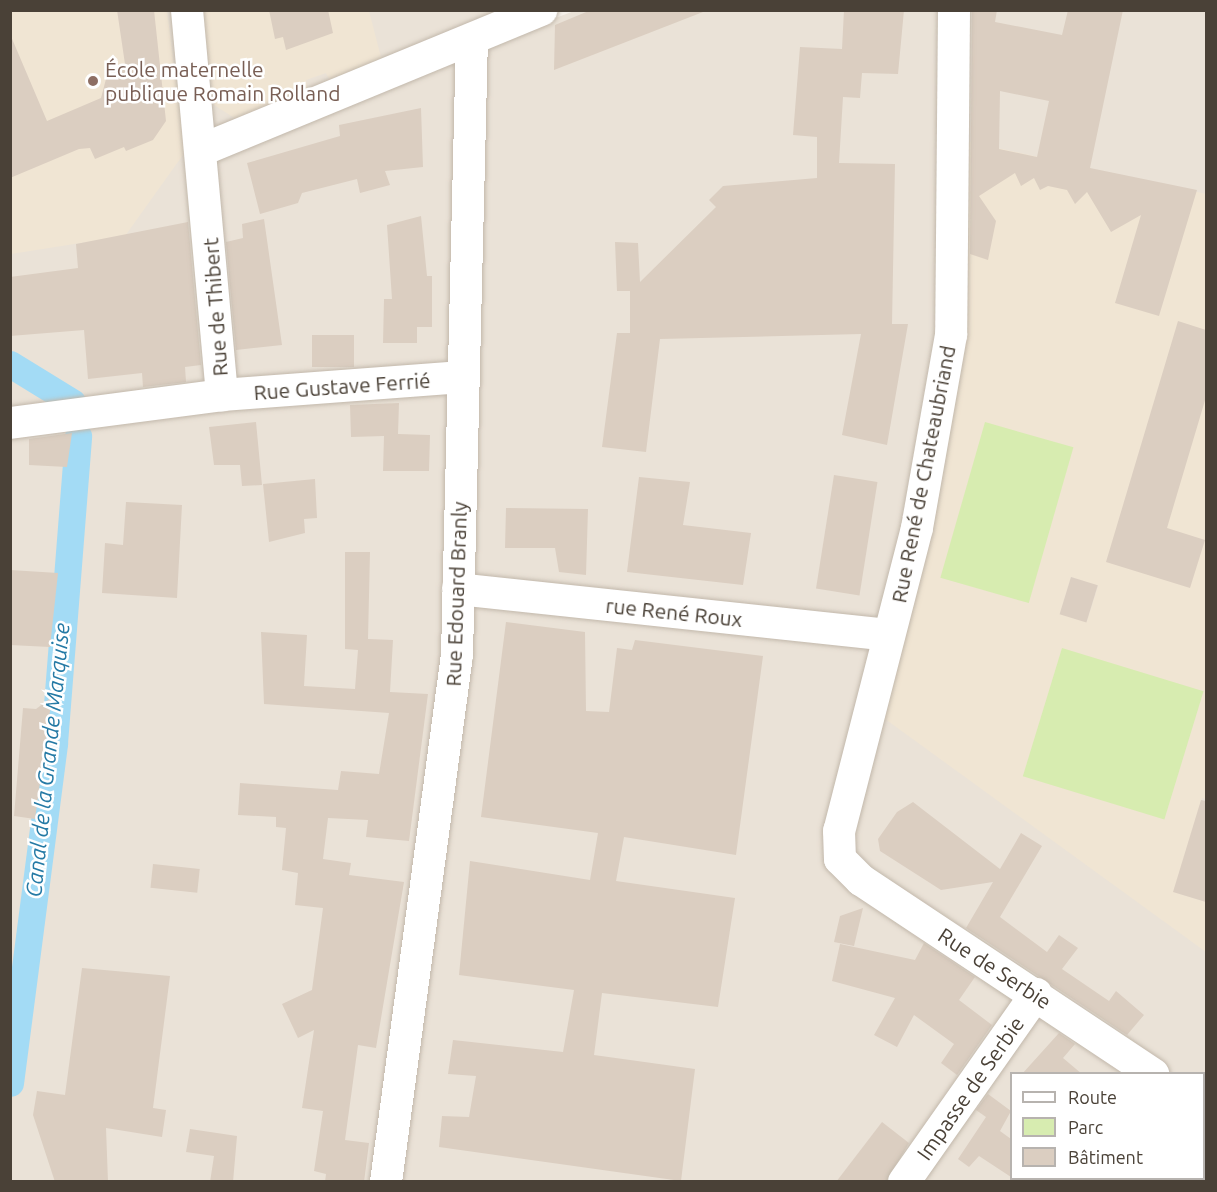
<!DOCTYPE html>
<html>
<head>
<meta charset="utf-8">
<style>
	body { margin:0 }
	#map { position:relative; width:1217px; height:1192px; overflow:hidden; background:#f6f1ea; font-family:Ubuntu,sans-serif }
	div>[style] { position:absolute }
	[style*='--x'] { left:calc(var(--x)*1px); top:calc(var(--y)*1px); width:calc(var(--w)*1px); rotate:calc(var(--a)*1deg) }
	.residential>* { inset:0; background:#eae2d7 }
	.education>* { inset:0; background:#f0e5d3 }
	.green>* { inset:0; background:#d7ecb0; transform-origin:0 0 }
	.canal>* { height:27px; margin:-13.5px; padding:0 13.5px; transform-origin:13.5px; border-radius:13.5px; background:#a3dbf5 }
	.building>* { inset:0; background:#dbcec1; transform-origin:0 0 }
	.roads { filter:drop-shadow(0 0 2px #c2b8ab) drop-shadow(0 0 2px #c2b8ab) }
	.minor>* { height:32px; margin:-16px; padding:0 16px; transform-origin:16px; border-radius:16px; background:#fff }
	.dots>* { width:16px; height:16px; translate:-50% -50%; box-sizing:border-box; border:3px solid #fff; border-radius:50% }
	span { translate:-50% -50%; white-space:nowrap; text-align:center; line-height:1.15; -webkit-text-stroke:5px #fff; paint-order:stroke }
	.education-label { font-size:21px; color:#785e54 }
	.left { translate:0 -50%; text-align:left }
	.street-label { font-size:21px; color:#4a4137 }
	.water-label { font-size:22px; color:#257aa5; font-style:italic }
	.frame { position:absolute; inset:0; border:12px solid #4a4137; pointer-events:none }
	.legend { position:absolute; left:1010px; top:1072px; width:195px; height:108px; box-sizing:border-box; background:#fff; border:2px solid #b7b3af; margin:0; padding:8px 10px; list-style:none; font-size:18px; color:#4a4137 }
	.legend li { display:flex; align-items:center; gap:12px; height:30px }
	.legend b { width:30px; border:2px solid #b7b3af }
</style>
</head>
<body>
<div id="map">
	<div class="residential">
		<div style="clip-path:polygon(10px 11px,515px 11px,458px 33px,444px 650px,373px 1181px,11px 1181px)"></div>
		<div style="clip-path:polygon(evenodd,574px 11px,1206px 11px,1206px 1181px,398px 1182px,463px 659px,480px 47px,574px 11px,1012px 1074px,1204px 1074px,1204px 1178px,1012px 1178px,1012px 1074px)"></div>
	</div>
	<div class="education">
		<div style="clip-path:polygon(11px 11px,167px 11px,185px 152px,125px 236px,11px 254px)"></div>
		<div style="clip-path:polygon(202px 11px,369px 11px,382px 61px,330px 81px,326px 73px,306px 80px,308px 90px,236px 119px,214px 105px)"></div>
		<div style="clip-path:polygon(evenodd,952px 138px,1206px 194px,1206px 799px,1202px 798px,1174px 892px,1206px 902px,1206px 952px,870px 708px,951px 335px,952px 138px,1071px 577px,1098px 586px,1087px 621px,1060px 614px,1071px 577px)"></div>
	</div>
	<div class="green">
		<div style="left:985px;top:422px;width:92px;height:162px;rotate:16deg"></div>
		<div style="left:1062px;top:648px;width:148px;height:134px;rotate:17deg"></div>
	</div>
	<div class="canal">
		<div style="--x:10;--y:364;--w:73;--a:31.5"></div>
		<div style="--x:10;--y:1083;--w:343;--a:-82.6"></div>
		<div style="--x:54;--y:743;--w:308;--a:-85.5"></div>
		<div style="--x:1204;--y:1167;--w:3;--a:-45"></div>
		<div style="--x:1184;--y:1182;--w:6;--a:-45"></div>
	</div>
	<div class="building">
		<div style="clip-path:polygon(117px 10px,154px 10px,166px 121px,153px 140px,126px 151px,124px 147px,95px 159px,90px 148px,79px 149px,10px 178px,10px 34px,47px 121px,101px 98px,106px 79px,125px 64px)"></div>
		<div style="clip-path:polygon(269px 10px,328px 10px,333px 33px,286px 50px,283px 37px,275px 39px)"></div>
		<div style="clip-path:polygon(591px 10px,703px 10px,703px 12px,554px 70px,555px 25px)"></div>
		<div style="clip-path:polygon(844px 10px,904px 10px,898px 74px,862px 73px,860px 98px,843px 97px,839px 163px,895px 164px,892px 324px,908px 324px,887px 445px,842px 435px,861px 334px,660px 339px,646px 452px,602px 447px,617px 333px,630px 333px,630px 291px,617px 291px,615px 242px,638px 243px,640px 282px,716px 207px,709px 200px,723px 186px,817px 178px,817px 137px,793px 135px,800px 47px,842px 49px)"></div>
		<div style="clip-path:polygon(evenodd,972px 10px,997px 10px,995px 22px,1062px 35px,1068px 10px,1123px 10px,1090px 168px,1197px 190px,1159px 316px,1115px 303px,1141px 215px,1111px 232px,1087px 192px,1075px 204px,1067px 190px,1048px 186px,1040px 190px,1034px 178px,1021px 186px,1015px 173px,979px 196px,996px 221px,988px 260px,970px 254px,972px 10px,1000px 91px,1049px 101px,1037px 157px,999px 149px,1000px 91px)"></div>
		<div style="clip-path:polygon(421px 108px,423px 167px,385px 171px,390px 185px,360px 193px,357px 179px,302px 193px,298px 203px,260px 214px,247px 163px,340px 136px,339px 125px)"></div>
		<div style="clip-path:polygon(421px 216px,427px 276px,432px 276px,432px 327px,417px 327px,417px 343px,383px 343px,384px 299px,392px 299px,387px 225px)"></div>
		<div style="clip-path:polygon(264px 219px,282px 345px,236px 350px,226px 242px,243px 238px,242px 224px)"></div>
		<div style="clip-path:polygon(188px 222px,201px 365px,185px 367px,186px 382px,143px 387px,142px 373px,88px 379px,84px 330px,10px 336px,10px 277px,78px 268px,76px 244px)"></div>
		<div style="clip-path:polygon(1178px 321px,1206px 330px,1206px 397px,1167px 528px,1205px 540px,1190px 588px,1106px 562px)"></div>
		<div style="left:354px;top:335px;width:32px;height:42px;rotate:90deg"></div>
		<div style="clip-path:polygon(399px 403px,398px 434px,430px 435px,429px 471px,383px 471px,384px 436px,351px 437px,350px 405px)"></div>
		<div style="clip-path:polygon(256px 422px,262px 485px,242px 486px,240px 465px,214px 465px,209px 427px)"></div>
		<div style="clip-path:polygon(72px 433px,67px 467px,29px 465px,29px 439px)"></div>
		<div style="left:834px;top:475px;width:44px;height:115px;rotate:9deg"></div>
		<div style="clip-path:polygon(639px 477px,690px 482px,683px 525px,751px 533px,743px 585px,627px 572px)"></div>
		<div style="clip-path:polygon(315px 479px,317px 518px,304px 519px,305px 533px,269px 542px,263px 484px)"></div>
		<div style="clip-path:polygon(126px 502px,182px 505px,177px 598px,102px 593px,105px 543px,123px 545px)"></div>
		<div style="clip-path:polygon(506px 508px,588px 509px,586px 575px,559px 572px,555px 548px,505px 548px)"></div>
		<div style="clip-path:polygon(345px 552px,370px 552px,368px 639px,393px 640px,390px 692px,428px 694px,409px 841px,366px 837px,368px 820px,328px 818px,323px 859px,351px 863px,349px 875px,404px 882px,376px 1048px,358px 1045px,345px 1140px,369px 1143px,364px 1182px,325px 1182px,326px 1174px,314px 1171px,323px 1111px,302px 1108px,314px 1030px,298px 1038px,282px 1004px,312px 990px,323px 908px,295px 905px,298px 873px,282px 870px,286px 828px,276px 827px,276px 817px,238px 815px,240px 783px,338px 790px,341px 771px,379px 774px,389px 713px,264px 704px,261px 632px,307px 635px,304px 686px,355px 689px,358px 650px,345px 649px)"></div>
		<div style="clip-path:polygon(10px 570px,58px 573px,50px 647px,10px 645px)"></div>
		<div style="left:1071px;top:577px;width:28px;height:39px;rotate:17deg"></div>
		<div style="clip-path:polygon(506px 622px,585px 632px,586px 711px,609px 712px,617px 648px,632px 650px,635px 640px,763px 656px,736px 855px,624px 837px,616px 881px,735px 898px,718px 1007px,602px 993px,594px 1055px,695px 1069px,681px 1181px,439px 1147px,442px 1116px,469px 1117px,476px 1076px,448px 1074px,453px 1040px,563px 1052px,574px 990px,459px 975px,470px 861px,590px 880px,598px 833px,481px 817px)"></div>
		<div style="clip-path:polygon(52px 697px,35px 819px,14px 816px,23px 708px,36px 709px)"></div>
		<div style="clip-path:polygon(1201px 800px,1206px 801px,1206px 902px,1173px 892px)"></div>
		<div style="clip-path:polygon(913px 802px,1000px 869px,1021px 833px,1042px 846px,1000px 917px,1047px 952px,1059px 935px,1078px 948px,1062px 969px,1109px 1001px,1116px 991px,1144px 1015px,1127px 1035px,966px 928px,993px 882px,941px 890px,880px 851px,878px 839px,897px 812px)"></div>
		<div style="left:153px;top:864px;width:47px;height:24px;rotate:6deg"></div>
		<div style="clip-path:polygon(863px 908px,854px 946px,834px 942px,840px 916px)"></div>
		<div style="clip-path:polygon(924px 943px,975px 977px,959px 1000px,992px 1025px,957px 1075px,941px 1063px,954px 1044px,914px 1015px,897px 1047px,874px 1035px,895px 998px,832px 981px,840px 944px,915px 960px)"></div>
		<div style="clip-path:polygon(82px 968px,170px 976px,153px 1108px,166px 1110px,162px 1137px,106px 1128px,108px 1182px,55px 1182px,33px 1115px,37px 1091px,65px 1095px)"></div>
		<div style="clip-path:polygon(1059px 1033px,1075px 1044px,1063px 1058px,1082px 1074px,1022px 1074px)"></div>
		<div style="clip-path:polygon(988px 1094px,1011px 1111px,1000px 1131px,1011px 1139px,1011px 1177px,979px 1156px,969px 1167px,958px 1159px,986px 1117px,976px 1110px)"></div>
		<div style="clip-path:polygon(882px 1122px,909px 1143px,886px 1182px,836px 1182px)"></div>
		<div style="clip-path:polygon(190px 1129px,237px 1136px,233px 1182px,210px 1182px,214px 1156px,186px 1152px)"></div>
	</div>
	<div class="roads">
		<div class="minor">
			<div style="--x:187;--y:10;--w:387;--a:84.8"></div>
			<div style="--x:954;--y:10;--w:325;--a:90.5"></div>
			<div style="--x:951;--y:335;--w:196;--a:100"></div>
			<div style="--x:917;--y:528;--w:313;--a:104.4"></div>
			<div style="--x:839;--y:831;--w:28;--a:88"></div>
			<div style="--x:840;--y:859;--w:30;--a:45"></div>
			<div style="--x:861;--y:880;--w:351;--a:33.6"></div>
			<div style="--x:204;--y:149;--w:365;--a:-22.4"></div>
			<div style="--x:10;--y:423;--w:214;--a:-7.5"></div>
			<div style="--x:222;--y:395;--w:241;--a:-4.3"></div>
			<div style="--x:458;--y:589;--w:433;--a:6.1"></div>
			<div style="--x:1204;--y:1108;--w:3;--a:45"></div>
			<div style="--x:386;--y:1182;--w:532;--a:-82.33"></div>
			<div style="--x:457;--y:655;--w:616;--a:-88.61"></div>
			<div style="--x:904;--y:1182;--w:230;--a:-54.9"></div>
		</div>
	</div>
	<div class="dots">
		<div style="left:93px;top:81px;background:#8d6e63"></div>
	</div>
	<div class="education-label">
		<span class="left" style="left:105px;top:81px">École maternelle<br>publique Romain Rolland</span>
	</div>
	<div class="street-label">
		<span style="left:215px;top:307px;rotate:-94deg">Rue de Thibert</span>
		<span style="left:342px;top:386px;rotate:-4deg">Rue Gustave Ferrié</span>
		<span style="left:923px;top:474px;rotate:-79deg">Rue René de Chateaubriand</span>
		<span style="left:456px;top:594px;rotate:-88deg">Rue Edouard Branly</span>
		<span style="left:674px;top:612px;rotate:6deg">rue René Roux</span>
		<span style="left:995px;top:968px;rotate:33deg">Rue de Serbie</span>
		<span style="left:970px;top:1088px;rotate:-55deg">Impasse de Serbie</span>
	</div>
	<div class="water-label">
		<span style="left:47px;top:760px;rotate:-84deg">Canal de la Grande Marquise</span>
	</div>
	<div class="frame"></div>
	<ul class="legend">
	<li><b style="height:8px;background:#fff"></b>Route</li>
	<li><b style="height:16px;background:#d7ecb0"></b>Parc</li>
	<li><b style="height:16px;background:#dbcec1"></b>Bâtiment</li>
	</ul>
</div>
</body>
</html>
